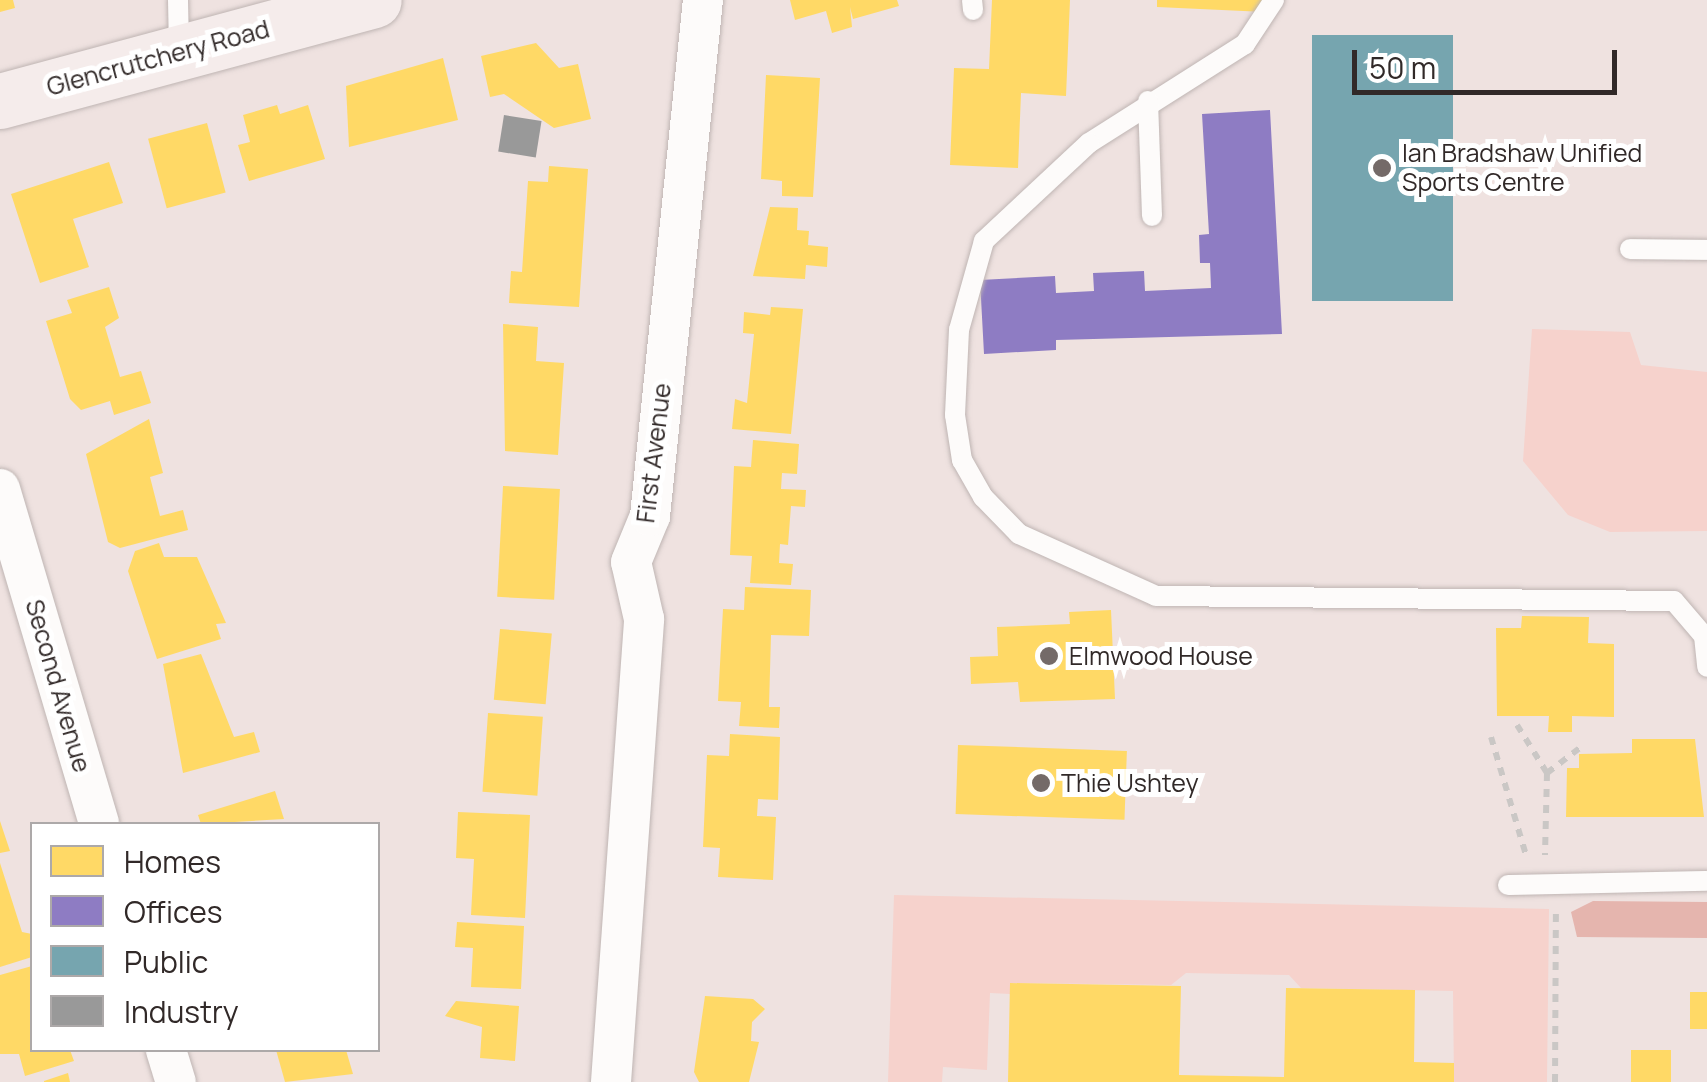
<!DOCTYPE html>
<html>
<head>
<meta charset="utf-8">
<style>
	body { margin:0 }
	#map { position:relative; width:1707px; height:1082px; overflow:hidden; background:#efe2e0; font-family:Manrope,sans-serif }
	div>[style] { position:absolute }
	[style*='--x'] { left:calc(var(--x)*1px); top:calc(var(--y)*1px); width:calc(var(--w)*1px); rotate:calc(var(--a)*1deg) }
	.green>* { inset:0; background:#f6d2cc }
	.forest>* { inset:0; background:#e5b5ae }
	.homes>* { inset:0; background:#ffd966; transform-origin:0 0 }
	.offices>* { inset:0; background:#8e7cc3 }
	.public>* { inset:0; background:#76a5af; transform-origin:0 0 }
	.industry>* { inset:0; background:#999; transform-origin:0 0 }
	.path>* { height:6px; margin-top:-3px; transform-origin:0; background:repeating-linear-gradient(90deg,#cac7c5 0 8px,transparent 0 16px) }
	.roads { filter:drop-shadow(0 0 2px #bfb5b3) drop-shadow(0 0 2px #bfb5b3) }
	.service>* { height:20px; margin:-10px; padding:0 10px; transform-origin:10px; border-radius:10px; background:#fdfbfa }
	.minor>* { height:40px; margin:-20px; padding:0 20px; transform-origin:20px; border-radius:20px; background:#fdfbfa }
	.trunk>* { height:55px; margin:-27.5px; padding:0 27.5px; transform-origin:27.5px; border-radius:27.5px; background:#f5eceb }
	.dots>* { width:28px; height:28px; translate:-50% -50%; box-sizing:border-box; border:5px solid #fff; border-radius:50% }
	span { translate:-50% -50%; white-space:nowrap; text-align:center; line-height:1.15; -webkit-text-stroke:10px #fff; paint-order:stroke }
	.street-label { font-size:25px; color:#312928 }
	.poi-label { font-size:25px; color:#312928 }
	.left { translate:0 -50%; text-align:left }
	.legend { position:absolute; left:30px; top:822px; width:350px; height:230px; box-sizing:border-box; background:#fff; border:2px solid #ada9a9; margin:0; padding:12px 18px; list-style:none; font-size:30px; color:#312928 }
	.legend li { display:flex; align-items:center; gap:20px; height:50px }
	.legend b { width:50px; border:2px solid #ada9a9 }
	.scale { position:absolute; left:1352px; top:50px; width:265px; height:45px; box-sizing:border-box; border:5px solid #312928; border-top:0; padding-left:12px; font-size:30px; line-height:35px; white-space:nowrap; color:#312928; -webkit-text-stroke:8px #fff; paint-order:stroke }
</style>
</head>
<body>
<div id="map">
	<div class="green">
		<div style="clip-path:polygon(1532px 329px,1630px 332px,1641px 365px,1707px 372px,1707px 531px,1610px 532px,1568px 515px,1523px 461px)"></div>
		<div style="clip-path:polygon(894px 895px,1549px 909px,1547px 1082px,1454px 1082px,1453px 991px,1301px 988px,1289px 975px,1186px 973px,1171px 985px,1010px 983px,1010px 994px,990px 993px,987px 1070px,943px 1067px,942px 1082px,888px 1082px)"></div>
	</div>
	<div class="forest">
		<div style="clip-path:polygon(1593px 901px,1707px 902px,1707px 938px,1577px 937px,1571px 912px)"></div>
	</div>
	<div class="homes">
		<div style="clip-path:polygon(0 0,13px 0,15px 8px,0 12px)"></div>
		<div style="clip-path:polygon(790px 0,897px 0,899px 6px,853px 19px,850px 7px,852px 27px,832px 33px,826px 11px,795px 20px)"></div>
		<div style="clip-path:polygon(992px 0,1070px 0,1066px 96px,1021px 93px,1018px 168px,950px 165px,954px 68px,989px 69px)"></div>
		<div style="clip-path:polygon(1157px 0,1266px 0,1265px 12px,1157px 7px)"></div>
		<div style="clip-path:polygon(536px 43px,559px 68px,578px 64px,591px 119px,554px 128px,504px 94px,490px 97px,481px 56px)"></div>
		<div style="clip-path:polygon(443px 58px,458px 120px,349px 147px,346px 86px)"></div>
		<div style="clip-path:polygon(766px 75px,820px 78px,813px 197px,782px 196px,782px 181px,761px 179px)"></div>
		<div style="clip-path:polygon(277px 105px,280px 114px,308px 105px,325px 159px,249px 181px,238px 145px,250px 142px,243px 115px)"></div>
		<div style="left:207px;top:123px;width:72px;height:61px;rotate:75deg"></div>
		<div style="clip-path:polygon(109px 162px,123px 203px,73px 219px,89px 267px,40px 283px,11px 194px)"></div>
		<div style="clip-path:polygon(549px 166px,588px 169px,579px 307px,509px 303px,511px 271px,522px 272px,528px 181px,548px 182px)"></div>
		<div style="clip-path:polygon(770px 207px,798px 208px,797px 230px,809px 231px,808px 245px,828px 247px,827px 267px,806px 265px,805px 279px,753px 276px)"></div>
		<div style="clip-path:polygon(109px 287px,119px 318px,105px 327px,120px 377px,141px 371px,151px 403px,114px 415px,110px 401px,81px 410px,70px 399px,46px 321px,72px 313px,67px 300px)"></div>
		<div style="clip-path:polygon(771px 307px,803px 309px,791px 434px,732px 429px,735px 399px,747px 403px,754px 334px,743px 333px,744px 312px,770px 315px)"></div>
		<div style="clip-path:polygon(503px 324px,538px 327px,536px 361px,564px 363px,558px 455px,505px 451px)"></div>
		<div style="clip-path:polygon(149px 419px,163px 473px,150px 477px,160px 516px,183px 510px,188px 530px,120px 548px,108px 542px,86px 454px)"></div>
		<div style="clip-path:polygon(753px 440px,799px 444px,797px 474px,782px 473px,781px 489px,806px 490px,805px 507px,791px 506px,788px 545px,780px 544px,779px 563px,793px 564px,791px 585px,750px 583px,752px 556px,730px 555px,734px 466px,751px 467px)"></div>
		<div style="left:503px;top:486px;width:57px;height:111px;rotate:3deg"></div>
		<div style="clip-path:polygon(159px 543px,164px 557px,197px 557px,226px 623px,216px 624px,221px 639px,157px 659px,128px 571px,135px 551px)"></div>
		<div style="clip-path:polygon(745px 587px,811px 590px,809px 636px,771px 635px,769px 707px,780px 707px,779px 728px,739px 726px,741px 702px,718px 701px,723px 609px,744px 610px)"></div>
		<div style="clip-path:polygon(1111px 610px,1115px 699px,1020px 702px,1018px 682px,971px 684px,970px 657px,998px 656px,997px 627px,1070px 624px,1069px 612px)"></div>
		<div style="clip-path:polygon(1522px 616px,1589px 617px,1588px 643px,1614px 644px,1614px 717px,1572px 716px,1572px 732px,1548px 732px,1549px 716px,1497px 716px,1496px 628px,1521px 628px)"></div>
		<div style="left:500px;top:629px;width:52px;height:71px;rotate:5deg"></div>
		<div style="clip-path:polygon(201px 654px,234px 737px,254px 732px,260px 752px,183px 773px,163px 664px)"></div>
		<div style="left:488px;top:713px;width:55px;height:79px;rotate:4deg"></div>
		<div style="clip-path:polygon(730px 734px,780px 737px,778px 800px,758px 799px,757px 816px,776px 817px,773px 880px,718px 877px,720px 848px,703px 847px,707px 755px,729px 756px)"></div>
		<div style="clip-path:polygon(1632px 739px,1695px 739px,1704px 817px,1566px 817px,1567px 768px,1579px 768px,1579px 754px,1632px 753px)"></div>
		<div style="left:958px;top:745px;width:169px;height:69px;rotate:2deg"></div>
		<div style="clip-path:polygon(275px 791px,284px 819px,201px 824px,198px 815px)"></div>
		<div style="clip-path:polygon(458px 812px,530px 815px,525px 918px,471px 915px,474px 859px,456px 858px)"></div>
		<div style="clip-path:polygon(0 821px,10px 851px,0 853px)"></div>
		<div style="clip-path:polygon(0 863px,22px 932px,32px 934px,32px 957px,0 967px)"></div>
		<div style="clip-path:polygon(457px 922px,524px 926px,521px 989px,471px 987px,473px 948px,455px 947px)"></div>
		<div style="clip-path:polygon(32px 966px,32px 1050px,70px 1050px,74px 1061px,25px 1076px,19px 1054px,0 1054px,0 975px)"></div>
		<div style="clip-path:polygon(1010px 983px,1181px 986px,1179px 1075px,1284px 1077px,1286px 988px,1415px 990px,1414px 1062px,1454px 1063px,1454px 1082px,1008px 1082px)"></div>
		<div style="left:1690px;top:992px;width:17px;height:37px"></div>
		<div style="clip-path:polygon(705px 996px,753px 999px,765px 1009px,752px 1022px,751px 1041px,759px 1042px,749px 1082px,699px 1082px,694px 1072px)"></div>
		<div style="clip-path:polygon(456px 1001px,519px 1006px,515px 1061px,480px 1058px,482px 1027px,445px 1016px)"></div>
		<div style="clip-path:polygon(276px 1050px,346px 1050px,353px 1074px,285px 1082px)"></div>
		<div style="left:1631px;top:1050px;width:40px;height:32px"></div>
		<div style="clip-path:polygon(68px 1073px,70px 1082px,44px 1082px,44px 1081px)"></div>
	</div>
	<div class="offices">
		<div style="clip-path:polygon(1270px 110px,1282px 334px,1056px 340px,1056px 350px,984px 354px,980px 280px,1055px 276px,1056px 293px,1094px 291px,1093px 273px,1144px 271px,1145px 291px,1211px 288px,1210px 263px,1200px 263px,1199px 235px,1209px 234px,1202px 114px)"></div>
	</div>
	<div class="public">
		<div style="left:1312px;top:35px;width:141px;height:266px"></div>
	</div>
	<div class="industry">
		<div style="left:504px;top:115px;width:38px;height:37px;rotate:9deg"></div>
	</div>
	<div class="path">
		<div style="--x:1517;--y:725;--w:57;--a:58"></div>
		<div style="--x:1547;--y:773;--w:82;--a:91.4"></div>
		<div style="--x:1491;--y:737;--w:123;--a:73.5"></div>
		<div style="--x:1547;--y:773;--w:43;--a:-37.4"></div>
		<div style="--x:1555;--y:1082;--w:174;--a:-89.7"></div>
	</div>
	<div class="roads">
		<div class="service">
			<div style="--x:178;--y:0;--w:49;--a:88.8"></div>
			<div style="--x:972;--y:0;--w:10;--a:84"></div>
			<div style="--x:1274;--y:0;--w:53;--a:123.4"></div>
			<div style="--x:1245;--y:44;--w:185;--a:147.6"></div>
			<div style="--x:1089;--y:143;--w:144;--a:137"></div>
			<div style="--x:984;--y:241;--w:92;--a:105.7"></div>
			<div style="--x:959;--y:330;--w:85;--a:92.7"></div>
			<div style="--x:955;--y:415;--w:46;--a:81.2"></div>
			<div style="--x:962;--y:460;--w:43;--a:60.4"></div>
			<div style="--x:983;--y:497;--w:52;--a:45.8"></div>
			<div style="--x:1019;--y:534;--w:150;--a:24.3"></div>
			<div style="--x:1156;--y:596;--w:518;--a:0.55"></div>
			<div style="--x:1674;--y:601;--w:46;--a:49.4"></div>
			<div style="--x:1704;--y:636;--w:31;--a:84"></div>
			<div style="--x:1148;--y:101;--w:115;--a:88"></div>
			<div style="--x:1630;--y:249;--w:77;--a:0.7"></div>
			<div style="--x:1508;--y:885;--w:199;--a:-1.2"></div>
		</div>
		<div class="minor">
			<div style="--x:0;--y:489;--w:349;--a:73.5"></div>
			<div style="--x:166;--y:1050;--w:34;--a:73"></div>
			<div style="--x:611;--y:1082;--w:464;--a:-85.9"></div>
			<div style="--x:644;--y:619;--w:58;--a:-102.8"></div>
			<div style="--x:631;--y:562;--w:50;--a:-67.6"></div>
			<div style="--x:650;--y:516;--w:519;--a:-84.14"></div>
		</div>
		<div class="trunk">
			<div style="--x:0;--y:101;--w:387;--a:-15.1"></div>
		</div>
	</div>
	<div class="dots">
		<div style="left:1382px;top:168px;background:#746a68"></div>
		<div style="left:1049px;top:656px;background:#746a68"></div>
		<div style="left:1041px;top:783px;background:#746a68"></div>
	</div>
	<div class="street-label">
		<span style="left:158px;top:58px;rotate:-15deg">Glencrutchery Road</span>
		<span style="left:654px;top:453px;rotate:-83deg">First Avenue</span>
		<span style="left:58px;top:686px;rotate:74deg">Second Avenue</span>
	</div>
	<div class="poi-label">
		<span class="left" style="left:1402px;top:168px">Ian Bradshaw Unified<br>Sports Centre</span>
		<span class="left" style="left:1069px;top:656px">Elmwood House</span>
		<span class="left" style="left:1061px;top:783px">Thie Ushtey</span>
	</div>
	<ul class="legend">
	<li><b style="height:28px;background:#ffd966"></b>Homes</li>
	<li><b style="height:28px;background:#8e7cc3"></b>Offices</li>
	<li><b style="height:28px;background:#76a5af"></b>Public</li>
	<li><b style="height:28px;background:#999"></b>Industry</li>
	</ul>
	<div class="scale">50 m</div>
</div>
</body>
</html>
